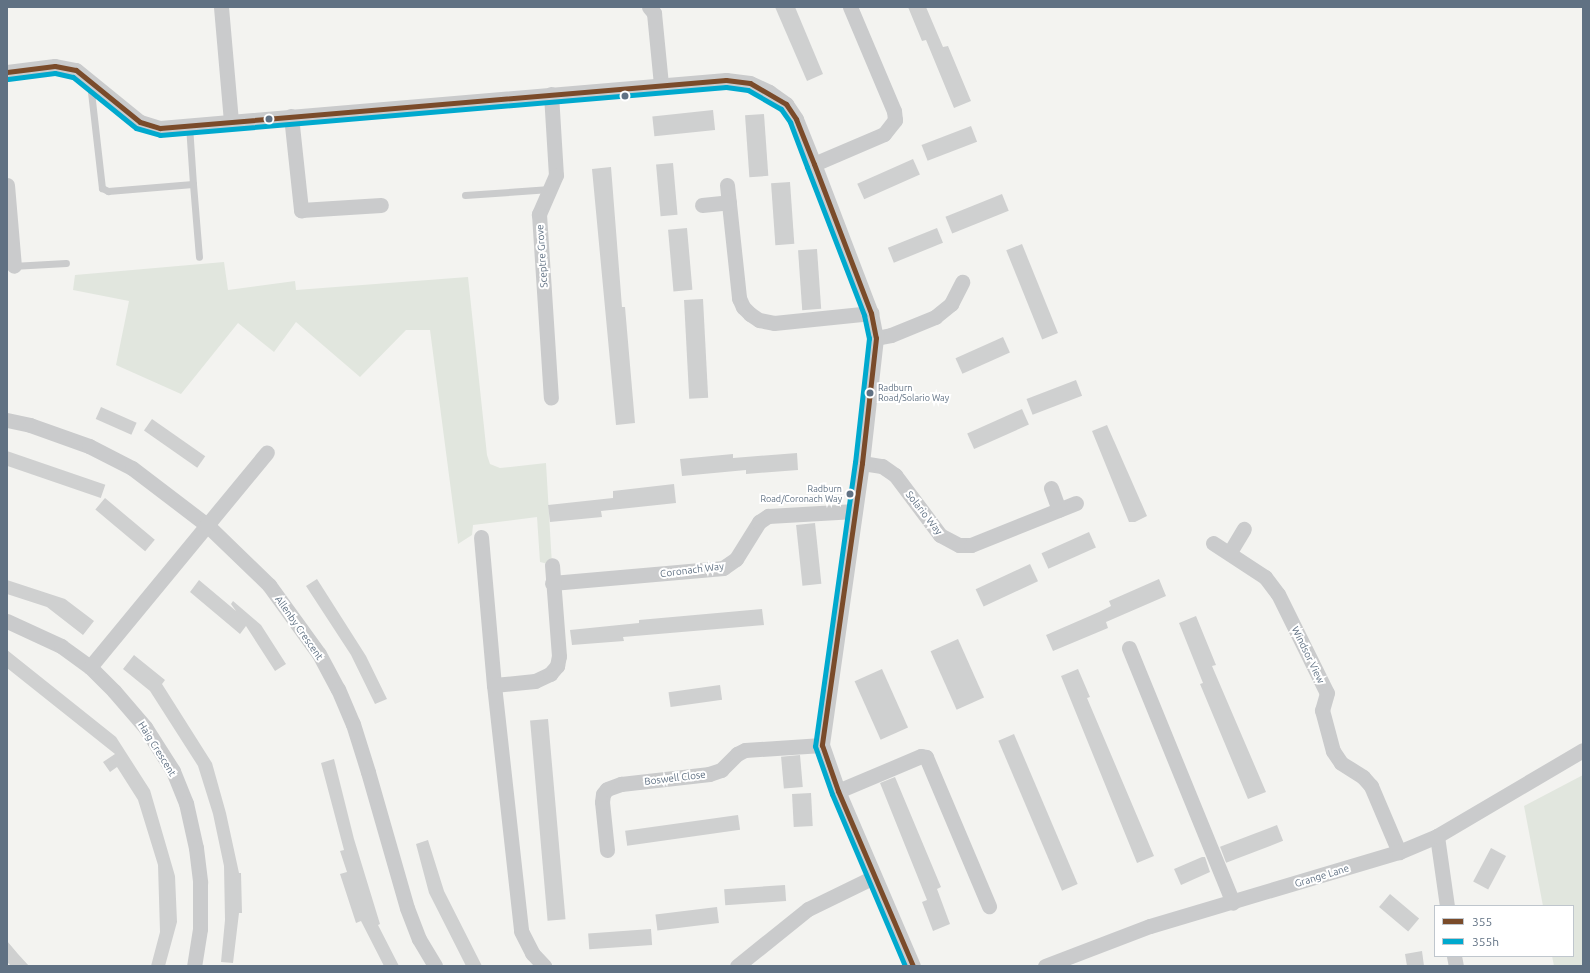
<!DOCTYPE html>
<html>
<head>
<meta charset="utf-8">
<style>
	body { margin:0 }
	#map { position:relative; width:1590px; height:973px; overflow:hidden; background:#f3f3f0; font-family:Ubuntu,sans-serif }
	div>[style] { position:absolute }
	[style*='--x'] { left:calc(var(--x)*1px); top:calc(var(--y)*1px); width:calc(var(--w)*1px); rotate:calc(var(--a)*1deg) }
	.green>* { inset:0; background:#e1e6de }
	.building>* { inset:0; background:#cfd0d0; transform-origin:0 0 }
	.lane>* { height:7px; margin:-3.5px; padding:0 3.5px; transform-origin:3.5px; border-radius:3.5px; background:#cacbcc }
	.street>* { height:15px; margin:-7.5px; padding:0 7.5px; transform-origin:7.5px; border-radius:7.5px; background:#cacbcc }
	.bus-1>* { height:5px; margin:-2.5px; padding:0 2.5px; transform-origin:2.5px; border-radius:2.5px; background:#7a4b2a }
	.bus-2>* { height:5px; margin:-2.5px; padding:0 2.5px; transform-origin:2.5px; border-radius:2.5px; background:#00a9ce }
	.dots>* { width:11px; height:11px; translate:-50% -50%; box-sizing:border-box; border:2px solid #fff; border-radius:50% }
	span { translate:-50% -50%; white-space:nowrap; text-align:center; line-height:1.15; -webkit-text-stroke:4px #fff; paint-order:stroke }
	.bus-label { font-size:9px; color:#607183 }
	.left { translate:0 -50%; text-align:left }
	.right { translate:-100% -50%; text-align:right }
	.street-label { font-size:10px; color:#607183 }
	.frame { position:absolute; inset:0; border:8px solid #607183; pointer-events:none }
	.legend { position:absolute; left:1434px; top:905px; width:140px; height:52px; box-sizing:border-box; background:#fff; border:1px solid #bfc6cd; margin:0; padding:5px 7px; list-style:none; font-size:12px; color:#607183 }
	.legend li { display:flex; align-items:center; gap:8px; height:20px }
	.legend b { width:20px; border:1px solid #bfc6cd }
</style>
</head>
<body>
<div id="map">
	<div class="green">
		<div style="clip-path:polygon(224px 262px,228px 290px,295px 281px,296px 290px,468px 277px,487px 455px,490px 464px,500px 468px,546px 463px,552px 565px,540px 562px,537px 517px,473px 525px,472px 535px,458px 544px,430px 330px,406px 330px,360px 377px,296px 322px,274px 352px,238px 323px,181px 394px,116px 365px,129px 301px,73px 290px,75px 275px)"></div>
		<div style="clip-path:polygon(1583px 775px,1583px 966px,1554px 966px,1552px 956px,1573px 956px,1573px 906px,1543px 906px,1524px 806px)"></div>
	</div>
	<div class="building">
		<div style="clip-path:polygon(775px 7px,795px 7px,823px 74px,807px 81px)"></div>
		<div style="clip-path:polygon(908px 7px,926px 7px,943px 47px,948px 46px,971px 101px,954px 108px,926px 40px,922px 41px)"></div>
		<div style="left:713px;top:110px;width:20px;height:61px;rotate:84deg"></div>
		<div style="left:764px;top:114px;width:62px;height:19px;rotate:86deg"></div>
		<div style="left:971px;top:126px;width:17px;height:53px;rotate:69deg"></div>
		<div style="left:913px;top:159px;width:17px;height:61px;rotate:66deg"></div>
		<div style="left:673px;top:163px;width:52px;height:17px;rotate:85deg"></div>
		<div style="clip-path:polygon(611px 167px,622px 307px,625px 307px,635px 423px,616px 425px,592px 169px)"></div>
		<div style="left:790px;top:182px;width:62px;height:19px;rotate:86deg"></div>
		<div style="left:1002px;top:194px;width:18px;height:61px;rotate:68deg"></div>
		<div style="left:687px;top:228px;width:62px;height:19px;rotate:85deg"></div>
		<div style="left:937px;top:228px;width:16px;height:53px;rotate:68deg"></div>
		<div style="left:1022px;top:244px;width:96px;height:17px;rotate:68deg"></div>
		<div style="left:817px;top:249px;width:60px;height:19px;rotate:86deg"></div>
		<div style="left:703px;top:299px;width:99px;height:19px;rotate:87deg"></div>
		<div style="left:1003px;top:337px;width:17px;height:52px;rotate:66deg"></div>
		<div style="left:1076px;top:380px;width:17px;height:53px;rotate:69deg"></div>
		<div style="left:101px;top:407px;width:39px;height:13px;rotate:24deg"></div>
		<div style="left:1022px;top:409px;width:17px;height:60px;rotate:66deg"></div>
		<div style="left:152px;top:419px;width:65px;height:14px;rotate:35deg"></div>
		<div style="clip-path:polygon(1107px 425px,1147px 516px,1135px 522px,1129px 522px,1092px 431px)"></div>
		<div style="left:7px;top:451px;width:104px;height:14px;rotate:19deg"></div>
		<div style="clip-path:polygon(797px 453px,798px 470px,746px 474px,746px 470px,682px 476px,680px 459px,733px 454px,733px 458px)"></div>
		<div style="clip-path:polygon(674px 484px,676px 503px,601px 511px,602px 517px,550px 522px,548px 505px,613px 498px,613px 491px)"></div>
		<div style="left:105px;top:498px;width:65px;height:15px;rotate:40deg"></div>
		<div style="left:815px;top:523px;width:61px;height:19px;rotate:84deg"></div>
		<div style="left:1089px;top:532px;width:17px;height:52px;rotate:66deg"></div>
		<div style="left:1030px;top:564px;width:19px;height:60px;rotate:65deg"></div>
		<div style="clip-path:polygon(317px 579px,366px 656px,387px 699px,375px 704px,351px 655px,306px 586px)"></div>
		<div style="clip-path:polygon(1159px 579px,1166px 596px,1106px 622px,1108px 628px,1053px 651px,1046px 635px,1099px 612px,1111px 606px,1109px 601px)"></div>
		<div style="clip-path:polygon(7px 580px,65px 599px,94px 621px,83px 635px,47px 607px,7px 594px)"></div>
		<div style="clip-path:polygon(199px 580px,236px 611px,231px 604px,233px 601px,261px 625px,286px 664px,275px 671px,246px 626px,240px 634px,190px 592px)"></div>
		<div style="clip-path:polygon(762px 609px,764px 625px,623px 637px,624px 641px,572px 645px,570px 630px,639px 623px,639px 620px)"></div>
		<div style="clip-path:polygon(1196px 616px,1216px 665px,1212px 666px,1266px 792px,1248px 799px,1200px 684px,1203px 683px,1179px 623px)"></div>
		<div style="left:958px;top:639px;width:64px;height:30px;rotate:66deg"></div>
		<div style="clip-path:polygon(7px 650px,116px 737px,150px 790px,175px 876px,177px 922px,165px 966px,151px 966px,160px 932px,158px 865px,138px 800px,117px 767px,110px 772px,103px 762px,115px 754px,7px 668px)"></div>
		<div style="clip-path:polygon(134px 655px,165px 680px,162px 684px,212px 763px,226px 813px,239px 873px,241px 873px,242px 913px,239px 913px,233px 963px,221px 962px,225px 920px,224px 866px,213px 814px,198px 766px,150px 691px,123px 669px)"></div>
		<div style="left:882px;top:669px;width:64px;height:30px;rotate:66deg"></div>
		<div style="clip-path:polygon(1078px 669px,1090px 697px,1087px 698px,1154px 856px,1137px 863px,1061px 676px)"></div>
		<div style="left:720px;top:685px;width:15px;height:52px;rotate:82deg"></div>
		<div style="left:548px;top:719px;width:201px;height:18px;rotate:85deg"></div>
		<div style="left:1014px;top:734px;width:163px;height:17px;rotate:67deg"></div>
		<div style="left:800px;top:755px;width:32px;height:19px;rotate:85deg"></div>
		<div style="clip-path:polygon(334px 759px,354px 839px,380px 924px,378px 925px,399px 966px,384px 966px,361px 921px,356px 923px,340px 874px,347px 872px,340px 851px,344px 850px,321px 763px)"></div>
		<div style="clip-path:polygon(895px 777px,941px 887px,937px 889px,950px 924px,933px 931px,922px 902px,927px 900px,880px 783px)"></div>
		<div style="left:811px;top:793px;width:33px;height:19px;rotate:87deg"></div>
		<div style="left:738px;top:815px;width:15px;height:114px;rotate:82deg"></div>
		<div style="left:1277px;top:825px;width:17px;height:61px;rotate:69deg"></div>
		<div style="clip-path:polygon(428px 840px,444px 891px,482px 966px,466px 966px,429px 893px,416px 844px)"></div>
		<div style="left:1491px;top:848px;width:17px;height:38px;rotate:28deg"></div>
		<div style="clip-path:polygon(1202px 857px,1205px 857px,1210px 872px,1181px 885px,1174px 869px)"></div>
		<div style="left:785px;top:885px;width:16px;height:61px;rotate:86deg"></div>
		<div style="left:1390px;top:894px;width:38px;height:17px;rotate:40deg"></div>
		<div style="left:717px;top:907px;width:16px;height:62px;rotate:83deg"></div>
		<div style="left:651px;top:929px;width:16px;height:63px;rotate:86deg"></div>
		<div style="clip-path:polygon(7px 941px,18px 954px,29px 966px,11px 966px,7px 962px)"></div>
		<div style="clip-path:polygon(1422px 951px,1424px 966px,1407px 966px,1405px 954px)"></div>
	</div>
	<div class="lane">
		<div style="--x:90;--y:83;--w:106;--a:83.5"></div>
		<div style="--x:102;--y:188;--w:7;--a:27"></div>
		<div style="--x:108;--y:191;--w:85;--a:-4.7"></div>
		<div style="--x:193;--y:184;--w:59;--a:-93.9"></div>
		<div style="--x:193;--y:184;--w:73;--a:85.3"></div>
		<div style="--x:465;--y:195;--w:85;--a:-4"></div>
		<div style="--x:12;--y:266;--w:54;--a:-3.2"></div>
	</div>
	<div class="street">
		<div style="--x:221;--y:7;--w:115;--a:85"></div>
		<div style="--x:649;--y:7;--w:8;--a:50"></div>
		<div style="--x:654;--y:13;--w:71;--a:84.4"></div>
		<div style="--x:7;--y:72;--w:48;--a:-7.1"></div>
		<div style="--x:55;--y:66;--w:21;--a:11"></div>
		<div style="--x:76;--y:70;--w:82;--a:39.1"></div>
		<div style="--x:140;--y:122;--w:21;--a:17"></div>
		<div style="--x:160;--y:128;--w:568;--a:-4.85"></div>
		<div style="--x:726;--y:80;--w:24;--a:7"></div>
		<div style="--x:750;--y:83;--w:21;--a:25"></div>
		<div style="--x:769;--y:92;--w:21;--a:35"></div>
		<div style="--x:786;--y:104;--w:18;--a:56"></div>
		<div style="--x:796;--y:119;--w:48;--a:68.2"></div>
		<div style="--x:814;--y:164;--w:160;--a:69.1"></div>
		<div style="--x:871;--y:313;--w:25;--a:79"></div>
		<div style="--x:876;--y:338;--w:126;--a:96.4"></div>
		<div style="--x:862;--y:463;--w:285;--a:98.1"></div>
		<div style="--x:822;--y:745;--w:49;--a:70.8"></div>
		<div style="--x:838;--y:791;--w:190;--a:66.8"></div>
		<div style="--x:551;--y:94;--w:81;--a:86.5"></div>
		<div style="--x:556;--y:175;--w:43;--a:113.6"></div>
		<div style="--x:539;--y:214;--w:184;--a:86.3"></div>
		<div style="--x:291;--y:116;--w:95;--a:83.9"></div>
		<div style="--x:301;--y:210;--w:80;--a:-3.6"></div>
		<div style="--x:814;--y:164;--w:76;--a:-23.2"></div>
		<div style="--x:884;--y:134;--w:18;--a:-52"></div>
		<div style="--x:895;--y:120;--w:9;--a:-96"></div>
		<div style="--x:894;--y:111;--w:113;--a:-112.9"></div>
		<div style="--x:7;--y:185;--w:81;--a:85.1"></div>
		<div style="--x:727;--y:185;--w:114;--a:83.9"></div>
		<div style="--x:739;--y:298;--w:10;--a:66"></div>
		<div style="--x:743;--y:307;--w:10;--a:45"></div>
		<div style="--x:750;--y:314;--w:11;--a:34"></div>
		<div style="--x:759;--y:320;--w:15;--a:11"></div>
		<div style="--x:774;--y:323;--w:98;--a:-5.9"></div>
		<div style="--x:702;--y:205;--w:27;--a:-6"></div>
		<div style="--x:876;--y:338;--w:15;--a:-11"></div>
		<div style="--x:891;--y:335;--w:48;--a:-22.2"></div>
		<div style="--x:935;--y:317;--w:21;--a:-39"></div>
		<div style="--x:951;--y:304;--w:25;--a:-63"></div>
		<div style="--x:7;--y:420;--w:24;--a:12"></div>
		<div style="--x:30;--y:425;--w:63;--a:19.6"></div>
		<div style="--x:89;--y:446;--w:48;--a:27.1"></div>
		<div style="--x:132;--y:468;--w:96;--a:37.3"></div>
		<div style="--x:208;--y:526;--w:85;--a:44"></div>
		<div style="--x:269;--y:585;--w:85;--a:54.1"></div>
		<div style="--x:319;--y:654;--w:40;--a:62"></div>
		<div style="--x:338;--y:689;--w:38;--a:67"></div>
		<div style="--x:353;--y:724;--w:50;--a:72.6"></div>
		<div style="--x:368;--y:772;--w:141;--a:74"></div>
		<div style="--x:407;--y:908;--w:33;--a:69"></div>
		<div style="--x:419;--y:939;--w:31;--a:59"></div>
		<div style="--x:862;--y:463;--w:20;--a:9"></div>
		<div style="--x:882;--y:466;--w:16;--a:35"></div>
		<div style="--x:895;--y:475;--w:75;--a:53.1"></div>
		<div style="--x:940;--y:535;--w:21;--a:28"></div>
		<div style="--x:959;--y:545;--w:12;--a:0"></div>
		<div style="--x:971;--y:545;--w:113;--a:-21.8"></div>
		<div style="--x:1051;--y:488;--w:23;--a:70"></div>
		<div style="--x:481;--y:537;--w:149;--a:85"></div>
		<div style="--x:494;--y:685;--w:247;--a:83.7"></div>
		<div style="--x:521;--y:931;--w:25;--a:63"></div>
		<div style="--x:532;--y:953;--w:18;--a:47"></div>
		<div style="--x:1213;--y:543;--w:62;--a:33.2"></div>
		<div style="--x:1265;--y:577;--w:21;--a:53"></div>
		<div style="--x:1278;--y:594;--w:110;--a:63.7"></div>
		<div style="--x:1327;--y:693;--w:18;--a:106"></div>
		<div style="--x:1322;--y:710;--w:42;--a:75"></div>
		<div style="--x:1333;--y:751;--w:14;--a:56"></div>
		<div style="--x:1341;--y:763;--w:26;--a:32"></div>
		<div style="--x:1363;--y:777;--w:12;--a:48"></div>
		<div style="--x:1371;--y:786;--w:72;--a:67"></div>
		<div style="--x:1230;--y:552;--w:27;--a:-59"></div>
		<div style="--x:552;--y:583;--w:172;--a:-5"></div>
		<div style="--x:723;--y:568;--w:16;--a:-35"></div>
		<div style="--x:736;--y:559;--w:44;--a:-58.1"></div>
		<div style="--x:759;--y:522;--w:11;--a:-34"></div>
		<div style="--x:768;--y:516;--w:87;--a:-3.3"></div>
		<div style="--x:7;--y:621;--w:60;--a:24.8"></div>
		<div style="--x:61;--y:646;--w:36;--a:36"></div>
		<div style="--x:90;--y:667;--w:34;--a:45"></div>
		<div style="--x:114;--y:691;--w:48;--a:49.3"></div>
		<div style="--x:145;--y:727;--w:52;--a:57.5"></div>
		<div style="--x:173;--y:771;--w:35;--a:68"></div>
		<div style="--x:186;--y:803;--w:46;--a:77.5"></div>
		<div style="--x:196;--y:848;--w:35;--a:83"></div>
		<div style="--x:200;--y:883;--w:46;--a:90"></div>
		<div style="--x:200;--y:929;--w:37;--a:99"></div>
		<div style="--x:1129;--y:648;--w:275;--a:67.8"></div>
		<div style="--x:90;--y:667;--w:278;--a:-50.5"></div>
		<div style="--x:494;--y:685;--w:41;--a:-5.6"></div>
		<div style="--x:535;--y:681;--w:17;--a:-25"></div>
		<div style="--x:550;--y:674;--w:11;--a:-49"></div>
		<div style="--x:557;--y:666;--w:10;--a:-79"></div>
		<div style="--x:559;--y:656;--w:91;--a:-94.4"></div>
		<div style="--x:838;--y:791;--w:90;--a:-22.9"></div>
		<div style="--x:921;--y:756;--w:5;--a:11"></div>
		<div style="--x:926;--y:757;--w:162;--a:67.1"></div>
		<div style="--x:1437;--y:836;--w:71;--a:81.9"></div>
		<div style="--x:607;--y:850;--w:48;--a:-95.9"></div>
		<div style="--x:602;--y:802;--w:8;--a:-83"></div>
		<div style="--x:603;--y:794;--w:6;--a:-51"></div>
		<div style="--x:607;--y:789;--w:15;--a:-20"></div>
		<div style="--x:621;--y:784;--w:89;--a:-6.5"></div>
		<div style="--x:709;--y:774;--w:13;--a:-18"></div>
		<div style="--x:721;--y:770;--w:23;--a:-45"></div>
		<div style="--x:737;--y:754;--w:9;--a:-27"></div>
		<div style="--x:745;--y:750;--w:77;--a:-3.7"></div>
		<div style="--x:1454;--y:956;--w:10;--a:79"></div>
		<div style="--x:737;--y:966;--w:91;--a:-38.8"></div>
		<div style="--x:808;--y:909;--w:73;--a:-25.9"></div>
		<div style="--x:1045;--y:966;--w:112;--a:-20.9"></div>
		<div style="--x:1150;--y:926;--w:260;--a:-16.6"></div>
		<div style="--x:1399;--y:852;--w:41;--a:-22.8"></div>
		<div style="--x:1437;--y:836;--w:169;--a:-30.5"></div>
	</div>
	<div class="bus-1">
		<div style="--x:7;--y:72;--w:48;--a:-7.1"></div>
		<div style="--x:55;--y:66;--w:21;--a:11"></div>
		<div style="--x:76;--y:70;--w:82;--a:39.1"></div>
		<div style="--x:140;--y:122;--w:21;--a:17"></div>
		<div style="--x:160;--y:128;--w:568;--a:-4.85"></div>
		<div style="--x:726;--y:80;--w:24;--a:7"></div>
		<div style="--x:750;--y:83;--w:42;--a:30.3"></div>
		<div style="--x:786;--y:104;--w:18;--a:56"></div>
		<div style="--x:796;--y:119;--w:48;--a:68.2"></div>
		<div style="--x:814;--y:164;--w:160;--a:69.1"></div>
		<div style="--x:871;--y:313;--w:25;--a:79"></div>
		<div style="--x:876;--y:338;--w:126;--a:96.4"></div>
		<div style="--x:862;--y:463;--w:285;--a:98.1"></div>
		<div style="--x:822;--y:745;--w:49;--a:70.8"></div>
		<div style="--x:838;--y:791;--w:190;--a:66.8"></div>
	</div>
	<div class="bus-2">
		<div style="--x:8;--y:79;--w:47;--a:-7.3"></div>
		<div style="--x:55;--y:73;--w:18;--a:13"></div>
		<div style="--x:73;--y:77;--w:81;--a:39"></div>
		<div style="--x:136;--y:128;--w:25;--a:16"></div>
		<div style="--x:160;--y:135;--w:568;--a:-4.85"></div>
		<div style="--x:726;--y:87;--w:22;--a:8"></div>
		<div style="--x:748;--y:90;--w:38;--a:30"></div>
		<div style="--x:781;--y:109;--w:16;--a:55"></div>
		<div style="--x:790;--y:122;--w:48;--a:69.3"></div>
		<div style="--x:807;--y:167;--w:159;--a:68.9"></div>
		<div style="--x:864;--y:315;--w:24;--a:78"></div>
		<div style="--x:869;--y:338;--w:125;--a:96.4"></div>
		<div style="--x:855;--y:462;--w:287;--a:98"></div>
		<div style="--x:815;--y:746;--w:51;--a:70.5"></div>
		<div style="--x:832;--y:794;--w:187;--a:67"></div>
	</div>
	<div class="dots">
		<div style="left:625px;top:96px;background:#607183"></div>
		<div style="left:269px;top:119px;background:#607183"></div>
		<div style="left:870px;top:393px;background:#607183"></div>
		<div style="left:850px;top:494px;background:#607183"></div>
	</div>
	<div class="bus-label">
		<span class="left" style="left:878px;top:393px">Radburn<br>Road/Solario Way</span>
		<span class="right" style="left:842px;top:494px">Radburn<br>Road/Coronach Way</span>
	</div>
	<div class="street-label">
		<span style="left:542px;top:256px;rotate:-94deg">Sceptre Grove</span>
		<span style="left:924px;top:513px;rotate:52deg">Solario Way</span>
		<span style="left:692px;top:570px;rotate:-7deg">Coronach Way</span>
		<span style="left:299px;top:628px;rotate:55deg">Allenby Crescent</span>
		<span style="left:1308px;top:655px;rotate:64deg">Windsor View</span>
		<span style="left:157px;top:749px;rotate:58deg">Haig Crescent</span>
		<span style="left:675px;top:778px;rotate:-7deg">Boswell Close</span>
		<span style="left:1322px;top:876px;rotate:-17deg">Grange Lane</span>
	</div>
	<div class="frame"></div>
	<ul class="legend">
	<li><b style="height:5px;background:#7a4b2a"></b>355</li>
	<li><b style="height:5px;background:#00a9ce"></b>355h</li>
	</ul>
</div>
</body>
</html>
